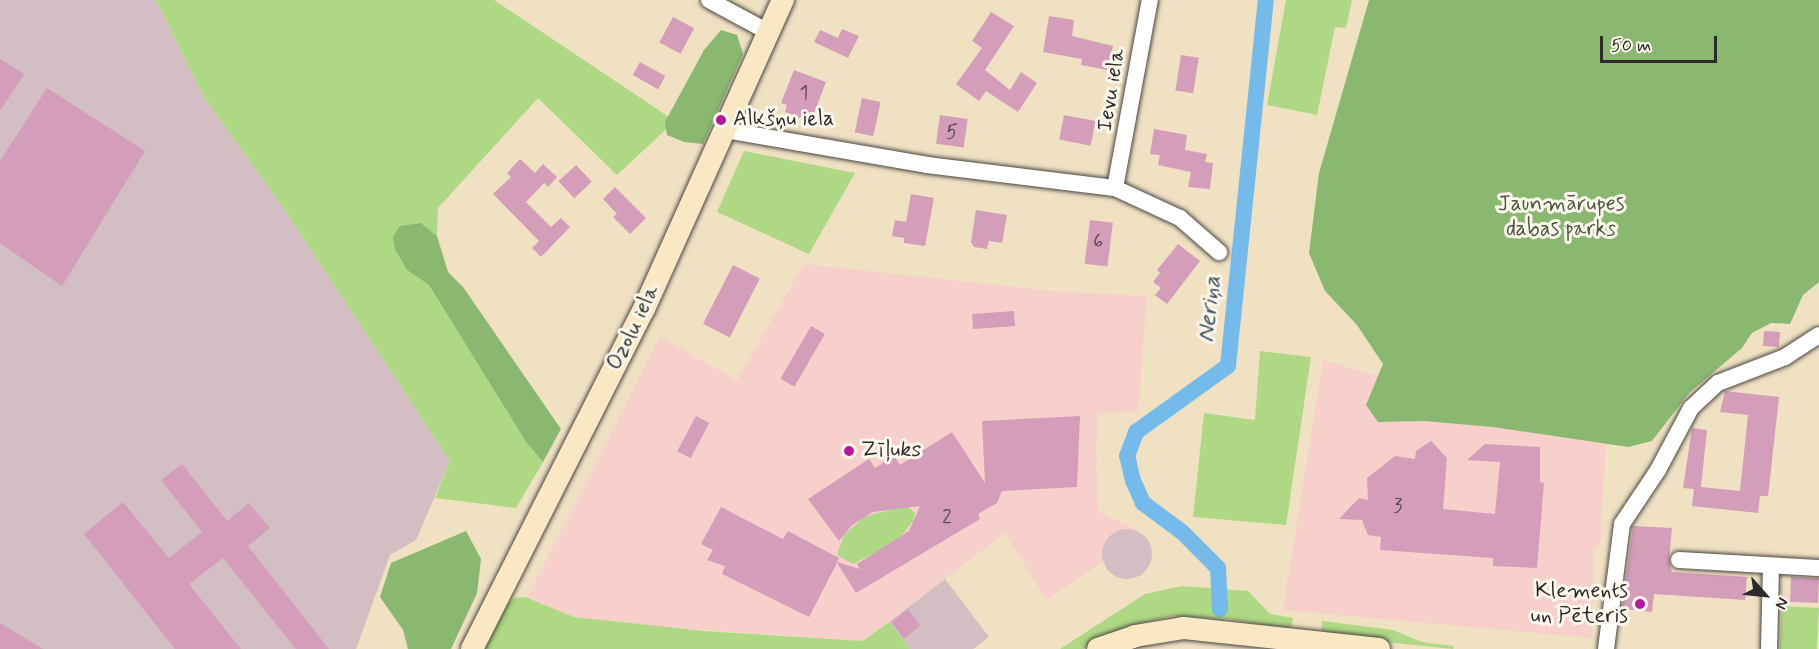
<!DOCTYPE html>
<html>
<head>
<meta charset="utf-8">
<style>
	body { margin:0 }
	#map { position:relative; width:1819px; height:649px; overflow:hidden; background:#f0e1c3; font-family:Mynerve,sans-serif }
	div>[style] { position:absolute }
	[style*='--x'] { left:calc(var(--x)*1px); top:calc(var(--y)*1px); width:calc(var(--w)*1px); rotate:calc(var(--a)*1deg) }
	.built>* { inset:0; background:#f7d0cc }
	.industrial>* { inset:0; background:#d2bec3 }
	.round { border-radius:50% }
	.green>* { inset:0; background:#aed883; transform-origin:0 0 }
	.forest>* { inset:0; background:#8ab871 }
	.canal>* { height:16px; margin:-8px; padding:0 8px; transform-origin:8px; border-radius:8px; background:#74baeb }
	.building>* { inset:0; background:#d49db9; transform-origin:0 0 }
	.roads { filter:drop-shadow(0 0 2px #494642) drop-shadow(0 0 2px #494642) }
	.street>* { height:16px; margin:-8px; padding:0 8px; transform-origin:8px; border-radius:8px; background:#fff }
	.secondary>* { height:22px; margin:-11px; padding:0 11px; transform-origin:11px; border-radius:11px; background:#fae7c3 }
	.dots>* { width:16px; height:16px; translate:-50% -50%; box-sizing:border-box; border:3px solid #fbf7ec; border-radius:50% }
	span { translate:-50% -50%; white-space:nowrap; text-align:center; line-height:1.15; -webkit-text-stroke:6px #fbf7ec; paint-order:stroke }
	.number-label { font-size:20px; color:#55484e }
	.number-label span { -webkit-text-stroke-width:0 }
	.street-label { font-size:22px; color:#2b2b2b }
	.poi-label { font-size:22px; color:#2b2b2b }
	.left { translate:0 -50%; text-align:left }
	.right { translate:-100% -50%; text-align:right }
	.park-label { font-size:22px; color:#4c5641 }
	.water-label { font-size:24px; color:#415665; font-style:italic }
	.north { position:absolute; left:1735px; top:565px; width:60px; height:60px; -webkit-text-stroke:4px #fbf7ec; paint-order:stroke; rotate:117deg; font-size:16px; font-weight:700; line-height:24px; text-align:center; color:#2b2b2b }
	.north::after { content:''; display:block; margin:auto; width:21px; height:27px; background:#2b2b2b; clip-path:polygon(50% 0,100% 100%,50% 72%,0 100%) }
	.scale { position:absolute; left:1600px; top:36px; width:117px; height:27px; box-sizing:border-box; border:3px solid #2b2b2b; border-top:0; padding-left:8px; font-size:18px; line-height:21px; white-space:nowrap; color:#2b2b2b; -webkit-text-stroke:4px #fbf7ec; paint-order:stroke }
</style>
</head>
<body>
<div id="map">
	<div class="built">
		<div style="clip-path:polygon(804px 264px,1063px 292px,1147px 296px,1138px 412px,1098px 413px,1096px 454px,1099px 512px,1142px 532px,1134px 530px,1105px 542px,1102px 562px,1046px 600px,1005px 533px,863px 641px,517px 617px,660px 337px,737px 380px)"></div>
		<div style="clip-path:polygon(1323px 360px,1606px 441px,1600px 547px,1594px 548px,1592px 638px,1283px 610px)"></div>
	</div>
	<div class="industrial">
		<div style="clip-path:polygon(0 0,156px 0,204px 97px,285px 210px,450px 461px,416px 540px,390px 555px,356px 649px,0 649px)"></div>
		<div class="round" style="left:1102px;top:529px;width:50px;height:50px"></div>
		<div style="clip-path:polygon(945px 579px,989px 637px,973px 649px,910px 649px,889px 622px)"></div>
	</div>
	<div class="green">
		<div style="clip-path:polygon(156px 0,494px 0,675px 121px,617px 175px,538px 98px,438px 208px,437px 236px,421px 223px,407px 270px,429px 285px,526px 442px,543px 462px,516px 508px,435px 498px,450px 461px,285px 210px,204px 97px)"></div>
		<div style="clip-path:polygon(1286px 0,1352px 0,1346px 28px,1335px 27px,1317px 115px,1267px 105px)"></div>
		<div style="clip-path:polygon(744px 151px,855px 173px,809px 254px,717px 212px)"></div>
		<div style="clip-path:polygon(1260px 351px,1311px 357px,1286px 525px,1193px 517px,1204px 413px,1255px 420px)"></div>
		<div style="clip-path:polygon(907px 506px,915px 513px,913px 521px,896px 542px,853px 564px,837px 555px,844px 535px,865px 516px)"></div>
		<div style="clip-path:polygon(1182px 586px,1248px 591px,1270px 614px,1293px 618px,1292px 626px,1288px 629px,1229px 619px,1172px 616px,1128px 626px,1083px 649px,1060px 649px,1145px 594px)"></div>
		<div style="clip-path:polygon(525px 597px,574px 617px,704px 631px,863px 641px,889px 622px,910px 649px,482px 649px,504px 607px,514px 598px)"></div>
		<div style="left:1782px;top:606px;width:37px;height:43px;rotate:3deg"></div>
		<div style="clip-path:polygon(1322px 621px,1393px 630px,1422px 642px,1454px 646px,1453px 649px,1321px 635px)"></div>
	</div>
	<div class="forest">
		<div style="clip-path:polygon(1369px 0,1819px 0,1819px 282px,1803px 295px,1790px 324px,1771px 323px,1752px 333px,1742px 348px,1689px 393px,1652px 441px,1628px 447px,1493px 427px,1424px 421px,1378px 422px,1366px 405px,1383px 364px,1357px 325px,1325px 291px,1309px 253px,1319px 173px)"></div>
		<div style="clip-path:polygon(721px 30px,737px 35px,743px 54px,703px 144px,684px 142px,667px 135px,665px 122px,704px 50px)"></div>
		<div style="clip-path:polygon(421px 223px,437px 236px,448px 272px,463px 287px,561px 429px,543px 462px,526px 442px,429px 285px,407px 270px,395px 249px,393px 237px,400px 226px)"></div>
		<div style="clip-path:polygon(466px 531px,481px 559px,477px 593px,451px 649px,408px 649px,403px 630px,380px 597px,391px 563px)"></div>
	</div>
	<div class="canal">
		<div style="--x:1220;--y:609;--w:41;--a:-92.8"></div>
		<div style="--x:1218;--y:568;--w:51;--a:-135"></div>
		<div style="--x:1182;--y:532;--w:49;--a:-143.4"></div>
		<div style="--x:1143;--y:503;--w:24;--a:-114"></div>
		<div style="--x:1133;--y:481;--w:26;--a:-103"></div>
		<div style="--x:1127;--y:456;--w:26;--a:-69"></div>
		<div style="--x:1136;--y:432;--w:113;--a:-35.7"></div>
		<div style="--x:1228;--y:366;--w:368;--a:-84.1"></div>
	</div>
	<div class="building">
		<div style="clip-path:polygon(991px 12px,1014px 26px,985px 70px,1010px 90px,1021px 72px,1037px 83px,1018px 112px,986px 91px,979px 101px,956px 84px,982px 48px,972px 41px)"></div>
		<div style="clip-path:polygon(1049px 16px,1074px 20px,1072px 36px,1113px 46px,1107px 70px,1081px 65px,1082px 59px,1043px 52px)"></div>
		<div style="left:673px;top:17px;width:24px;height:29px;rotate:28deg"></div>
		<div style="clip-path:polygon(842px 29px,859px 36px,848px 58px,814px 42px,820px 30px,838px 38px)"></div>
		<div style="left:1181px;top:55px;width:18px;height:36px;rotate:9deg"></div>
		<div style="clip-path:polygon(0 59px,24px 74px,0 111px)"></div>
		<div style="left:640px;top:62px;width:29px;height:15px;rotate:29deg"></div>
		<div style="clip-path:polygon(794px 70px,826px 82px,813px 116px,803px 112px,800px 118px,785px 112px,787px 105px,781px 103px)"></div>
		<div style="clip-path:polygon(47px 88px,145px 151px,62px 286px,0 243px,0 161px)"></div>
		<div style="left:862px;top:98px;width:19px;height:35px;rotate:12deg"></div>
		<div style="left:940px;top:115px;width:28px;height:29px;rotate:8deg"></div>
		<div style="left:1064px;top:115px;width:32px;height:25px;rotate:11deg"></div>
		<div style="clip-path:polygon(1154px 129px,1187px 135px,1185px 150px,1207px 154px,1205px 162px,1213px 163px,1210px 189px,1188px 187px,1191px 172px,1158px 165px,1160px 155px,1150px 154px)"></div>
		<div style="clip-path:polygon(520px 159px,535px 173px,543px 164px,557px 177px,548px 187px,544px 183px,526px 202px,551px 227px,561px 218px,570px 227px,541px 257px,532px 248px,539px 241px,493px 194px,511px 177px,507px 173px)"></div>
		<div style="left:576px;top:165px;width:23px;height:24px;rotate:47deg"></div>
		<div style="clip-path:polygon(615px 187px,646px 218px,630px 234px,613px 217px,617px 214px,603px 199px)"></div>
		<div style="clip-path:polygon(911px 194px,934px 198px,925px 246px,904px 243px,904px 238px,892px 236px,895px 220px,906px 222px)"></div>
		<div style="clip-path:polygon(976px 210px,1007px 215px,1002px 243px,989px 241px,987px 249px,974px 247px,971px 242px)"></div>
		<div style="left:1090px;top:220px;width:23px;height:44px;rotate:7deg"></div>
		<div style="clip-path:polygon(1178px 244px,1200px 261px,1167px 304px,1155px 295px,1161px 288px,1153px 282px,1160px 273px,1157px 270px)"></div>
		<div style="left:733px;top:265px;width:30px;height:66px;rotate:27deg"></div>
		<div style="left:1014px;top:311px;width:15px;height:42px;rotate:86deg"></div>
		<div style="left:811px;top:326px;width:16px;height:61px;rotate:30deg"></div>
		<div style="left:1764px;top:331px;width:16px;height:15px;rotate:4deg"></div>
		<div style="clip-path:polygon(1725px 391px,1779px 397px,1768px 496px,1760px 496px,1758px 513px,1692px 506px,1694px 489px,1683px 488px,1692px 428px,1707px 430px,1701px 487px,1740px 491px,1748px 415px,1720px 412px)"></div>
		<div style="left:696px;top:416px;width:15px;height:40px;rotate:28deg"></div>
		<div style="clip-path:polygon(1080px 416px,1077px 487px,1002px 491px,997px 503px,978px 514px,980px 519px,856px 593px,837px 563px,809px 617px,722px 574px,725px 566px,707px 560px,713px 550px,701px 544px,721px 507px,783px 539px,788px 531px,839px 558px,837px 562px,860px 569px,857px 564px,909px 531px,920px 506px,873px 512px,852px 525px,839px 541px,808px 499px,869px 459px,875px 468px,894px 456px,900px 465px,952px 432px,985px 483px,982px 421px)"></div>
		<div style="clip-path:polygon(1431px 441px,1447px 458px,1443px 509px,1495px 514px,1500px 462px,1467px 460px,1485px 444px,1540px 447px,1540px 482px,1544px 483px,1537px 568px,1493px 566px,1493px 558px,1380px 550px,1381px 537px,1368px 535px,1362px 520px,1339px 519px,1359px 498px,1368px 500px,1367px 478px,1395px 456px,1415px 459px,1416px 451px)"></div>
		<div style="clip-path:polygon(182px 464px,227px 521px,249px 503px,270px 528px,248px 546px,329px 649px,296px 649px,223px 558px,189px 584px,241px 649px,175px 649px,84px 534px,123px 502px,169px 558px,202px 532px,161px 480px)"></div>
		<div style="clip-path:polygon(1633px 526px,1672px 528px,1669px 560px,1672px 572px,1747px 577px,1745px 600px,1654px 594px,1652px 612px,1622px 609px)"></div>
		<div style="left:1791px;top:577px;width:28px;height:25px;rotate:2deg"></div>
		<div style="left:908px;top:609px;width:21px;height:21px;rotate:53deg"></div>
		<div style="clip-path:polygon(0 623px,43px 649px,0 649px)"></div>
	</div>
	<div class="roads">
		<div class="street">
			<div style="--x:709;--y:0;--w:69;--a:28.4"></div>
			<div style="--x:725;--y:130;--w:205;--a:9.8"></div>
			<div style="--x:927;--y:165;--w:189;--a:7"></div>
			<div style="--x:1115;--y:188;--w:72;--a:24.8"></div>
			<div style="--x:1180;--y:218;--w:52;--a:41.1"></div>
			<div style="--x:1115;--y:188;--w:191;--a:-79.5"></div>
			<div style="--x:1679;--y:560;--w:140;--a:3.3"></div>
			<div style="--x:1606;--y:649;--w:126;--a:-82.7"></div>
			<div style="--x:1622;--y:524;--w:65;--a:-56.3"></div>
			<div style="--x:1658;--y:470;--w:70;--a:-62"></div>
			<div style="--x:1691;--y:408;--w:37;--a:-43"></div>
			<div style="--x:1718;--y:383;--w:72;--a:-21.2"></div>
			<div style="--x:1785;--y:357;--w:40;--a:-32.9"></div>
			<div style="--x:1769;--y:649;--w:83;--a:-88.6"></div>
		</div>
		<div class="secondary">
			<div style="--x:472;--y:649;--w:381;--a:-63.2"></div>
			<div style="--x:644;--y:309;--w:339;--a:-65.8"></div>
			<div style="--x:1098;--y:649;--w:39;--a:-19"></div>
			<div style="--x:1135;--y:636;--w:50;--a:-9.3"></div>
			<div style="--x:1184;--y:628;--w:196;--a:6.1"></div>
		</div>
	</div>
	<div class="dots">
		<div style="left:721px;top:120px;background:#b5179e"></div>
		<div style="left:849px;top:451px;background:#b5179e"></div>
		<div style="left:1640px;top:604px;background:#b5179e"></div>
	</div>
	<div class="number-label">
		<span style="left:804px;top:93px">1</span>
		<span style="left:952px;top:132px">5</span>
		<span style="left:1098px;top:241px">6</span>
		<span style="left:1398px;top:506px">3</span>
		<span style="left:947px;top:517px">2</span>
	</div>
	<div class="street-label">
		<span style="left:1112px;top:90px;rotate:-81deg">Ievu iela</span>
		<span style="left:634px;top:328px;rotate:-64deg">Ozolu iela</span>
	</div>
	<div class="poi-label">
		<span class="left" style="left:733px;top:120px">Alkšņu iela</span>
		<span class="left" style="left:861px;top:451px">Zīļuks</span>
		<span class="right" style="left:1628px;top:604px">Klements<br>un Pēteris</span>
	</div>
	<div class="park-label">
		<span style="left:1561px;top:217px">Jaunmārupes<br>dabas parks</span>
	</div>
	<div class="water-label">
		<span style="left:1210px;top:309px;rotate:-84deg">Neriņa</span>
	</div>
	<div class="north">N</div>
	<div class="scale">50 m</div>
</div>
</body>
</html>
